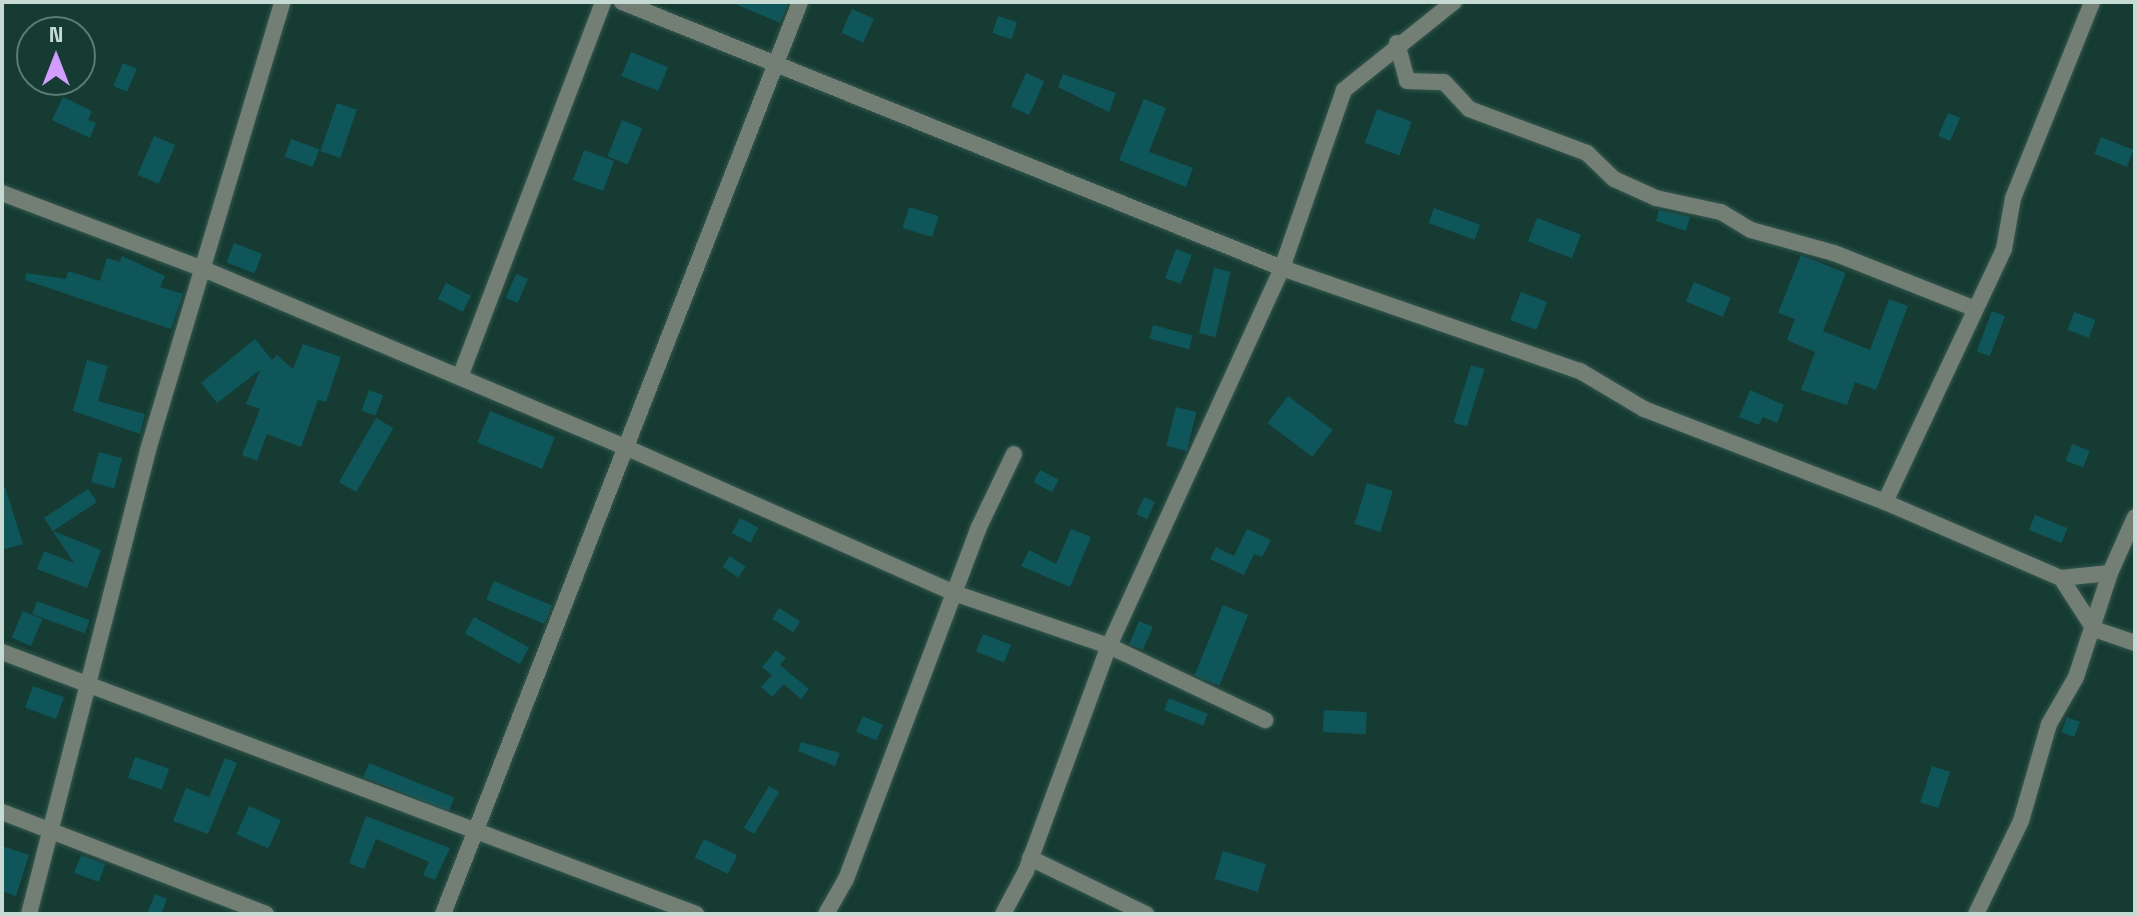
<!DOCTYPE html>
<html>
<head>
<meta charset="utf-8">
<style>
	body { margin:0 }
	#map { position:relative; width:2137px; height:916px; overflow:hidden; background:#153b32; font-family:"Space Grotesk",sans-serif }
	div>[style] { position:absolute }
	[style*='--x'] { left:calc(var(--x)*1px); top:calc(var(--y)*1px); width:calc(var(--w)*1px); rotate:calc(var(--a)*1deg) }
	.building>* { inset:0; background:#0f565b; transform-origin:0 0 }
	.roads { filter:drop-shadow(0 0 2px #35584f) drop-shadow(0 0 2px #35584f) }
	.minor>* { height:16px; margin:-8px; padding:0 8px; transform-origin:8px; border-radius:8px; background:#737f74 }
	.tertiary>* { height:16px; margin:-8px; padding:0 8px; transform-origin:8px; border-radius:8px; background:#737f74 }
	span { translate:-50% -50%; white-space:nowrap; text-align:center; line-height:1.15; -webkit-text-stroke:8px #153b32; paint-order:stroke }
	.frame { position:absolute; inset:0; border:4px solid #c6dad4; pointer-events:none }
	.north { position:absolute; left:16px; top:16px; width:80px; height:80px; box-sizing:border-box; background:#153b32; border:2px solid #5c7b73; border-radius:50%; rotate:0deg; font-size:22px; font-weight:700; line-height:32px; text-align:center; color:#c6dad4 }
	.north::after { content:''; display:block; margin:auto; width:28px; height:36px; background:#d19dfe; clip-path:polygon(50% 0,100% 100%,50% 72%,0 100%) }
</style>
</head>
<body>
<div id="map">
	<div class="building">
		<div style="clip-path:polygon(731px 2px,788px 2px,780px 23px)"></div>
		<div style="left:852px;top:9px;width:24px;height:26px;rotate:24deg"></div>
		<div style="left:998px;top:16px;width:20px;height:18px;rotate:18deg"></div>
		<div style="left:631px;top:52px;width:40px;height:26px;rotate:22deg"></div>
		<div style="left:123px;top:63px;width:15px;height:25px;rotate:23deg"></div>
		<div style="left:1026px;top:73px;width:20px;height:37px;rotate:24deg"></div>
		<div style="clip-path:polygon(1063px 74px,1116px 93px,1109px 112px,1058px 87px)"></div>
		<div style="clip-path:polygon(63px 97px,92px 111px,88px 120px,96px 123px,90px 138px,52px 120px)"></div>
		<div style="clip-path:polygon(1144px 99px,1166px 108px,1149px 152px,1193px 168px,1186px 187px,1119px 160px)"></div>
		<div style="left:337px;top:103px;width:21px;height:51px;rotate:19deg"></div>
		<div style="left:1377px;top:109px;width:37px;height:36px;rotate:20deg"></div>
		<div style="left:1948px;top:113px;width:13px;height:25px;rotate:23deg"></div>
		<div style="left:622px;top:120px;width:22px;height:39px;rotate:22deg"></div>
		<div style="left:154px;top:136px;width:23px;height:42px;rotate:23deg"></div>
		<div style="left:2101px;top:137px;width:35px;height:18px;rotate:22deg"></div>
		<div style="left:291px;top:139px;width:30px;height:19px;rotate:20deg"></div>
		<div style="left:584px;top:150px;width:32px;height:32px;rotate:20deg"></div>
		<div style="left:909px;top:207px;width:31px;height:22px;rotate:17deg"></div>
		<div style="left:1434px;top:208px;width:49px;height:16px;rotate:20deg"></div>
		<div style="clip-path:polygon(1659px 210px,1690px 217px,1686px 231px,1656px 221px)"></div>
		<div style="left:1537px;top:218px;width:47px;height:25px;rotate:21deg"></div>
		<div style="left:234px;top:243px;width:30px;height:21px;rotate:21deg"></div>
		<div style="left:1176px;top:249px;width:17px;height:31px;rotate:21deg"></div>
		<div style="clip-path:polygon(1801px 255px,1846px 273px,1823px 331px,1870px 350px,1889px 299px,1908px 306px,1876px 390px,1855px 382px,1847px 405px,1801px 390px,1815px 352px,1787px 340px,1795px 319px,1778px 313px)"></div>
		<div style="clip-path:polygon(122px 256px,165px 276px,160px 287px,183px 294px,171px 329px,25px 280px,26px 273px,66px 279px,68px 271px,100px 281px,107px 258px,120px 262px)"></div>
		<div style="left:1214px;top:268px;width:17px;height:67px;rotate:13deg"></div>
		<div style="left:516px;top:274px;width:13px;height:26px;rotate:23deg"></div>
		<div style="left:1694px;top:282px;width:40px;height:21px;rotate:23deg"></div>
		<div style="left:446px;top:283px;width:28px;height:18px;rotate:27deg"></div>
		<div style="left:1521px;top:292px;width:28px;height:30px;rotate:21deg"></div>
		<div style="left:1992px;top:311px;width:14px;height:43px;rotate:21deg"></div>
		<div style="left:2074px;top:312px;width:23px;height:19px;rotate:20deg"></div>
		<div style="left:1153px;top:325px;width:41px;height:14px;rotate:15deg"></div>
		<div style="clip-path:polygon(255px 339px,272px 360px,277px 355px,293px 369px,303px 344px,341px 357px,326px 402px,318px 400px,301px 447px,267px 434px,257px 461px,242px 455px,260px 409px,246px 404px,260px 370px,217px 403px,201px 383px)"></div>
		<div style="clip-path:polygon(87px 360px,108px 366px,98px 401px,145px 414px,140px 434px,73px 411px)"></div>
		<div style="left:1471px;top:365px;width:14px;height:60px;rotate:17deg"></div>
		<div style="left:369px;top:390px;width:15px;height:22px;rotate:20deg"></div>
		<div style="clip-path:polygon(1750px 390px,1784px 405px,1777px 423px,1763px 417px,1759px 425px,1739px 417px)"></div>
		<div style="left:1288px;top:396px;width:56px;height:34px;rotate:37deg"></div>
		<div style="left:1176px;top:407px;width:21px;height:40px;rotate:14deg"></div>
		<div style="left:490px;top:411px;width:70px;height:34px;rotate:22deg"></div>
		<div style="left:376px;top:418px;width:20px;height:74px;rotate:30deg"></div>
		<div style="left:2072px;top:444px;width:19px;height:18px;rotate:21deg"></div>
		<div style="left:99px;top:452px;width:24px;height:31px;rotate:15deg"></div>
		<div style="left:1040px;top:470px;width:21px;height:14px;rotate:28deg"></div>
		<div style="left:1367px;top:483px;width:27px;height:43px;rotate:17deg"></div>
		<div style="clip-path:polygon(5px 487px,23px 544px,2px 550px,2px 488px)"></div>
		<div style="clip-path:polygon(88px 489px,97px 502px,53px 531px,101px 550px,87px 588px,37px 569px,44px 551px,74px 563px,44px 518px)"></div>
		<div style="left:1144px;top:497px;width:12px;height:19px;rotate:24deg"></div>
		<div style="left:2035px;top:515px;width:35px;height:16px;rotate:22deg"></div>
		<div style="left:740px;top:518px;width:21px;height:17px;rotate:28deg"></div>
		<div style="clip-path:polygon(1071px 529px,1091px 537px,1070px 587px,1021px 566px,1029px 550px,1056px 564px)"></div>
		<div style="clip-path:polygon(1247px 529px,1271px 540px,1262px 557px,1254px 554px,1244px 575px,1210px 559px,1216px 547px,1234px 556px)"></div>
		<div style="left:730px;top:556px;width:19px;height:13px;rotate:35deg"></div>
		<div style="left:494px;top:581px;width:63px;height:20px;rotate:23deg"></div>
		<div style="left:37px;top:601px;width:56px;height:14px;rotate:20deg"></div>
		<div style="left:1223px;top:605px;width:27px;height:76px;rotate:22deg"></div>
		<div style="left:779px;top:608px;width:25px;height:13px;rotate:32deg"></div>
		<div style="left:23px;top:611px;width:21px;height:29px;rotate:23deg"></div>
		<div style="left:474px;top:617px;width:63px;height:19px;rotate:29deg"></div>
		<div style="left:1139px;top:621px;width:15px;height:25px;rotate:23deg"></div>
		<div style="left:983px;top:634px;width:30px;height:19px;rotate:21deg"></div>
		<div style="clip-path:polygon(776px 650px,786px 658px,780px 665px,809px 689px,801px 699px,784px 684px,772px 697px,761px 687px,772px 675px,762px 667px)"></div>
		<div style="left:33px;top:686px;width:33px;height:23px;rotate:20deg"></div>
		<div style="left:1169px;top:698px;width:42px;height:13px;rotate:22deg"></div>
		<div style="left:1324px;top:710px;width:43px;height:22px;rotate:3deg"></div>
		<div style="left:863px;top:716px;width:22px;height:17px;rotate:24deg"></div>
		<div style="left:2067px;top:717px;width:14px;height:16px;rotate:21deg"></div>
		<div style="clip-path:polygon(801px 742px,840px 753px,835px 766px,798px 751px)"></div>
		<div style="left:135px;top:757px;width:36px;height:22px;rotate:19deg"></div>
		<div style="clip-path:polygon(225px 758px,237px 763px,208px 834px,173px 821px,186px 788px,209px 797px)"></div>
		<div style="left:369px;top:763px;width:92px;height:15px;rotate:22deg"></div>
		<div style="left:1932px;top:766px;width:19px;height:38px;rotate:18deg"></div>
		<div style="left:769px;top:786px;width:12px;height:49px;rotate:31deg"></div>
		<div style="left:249px;top:806px;width:35px;height:31px;rotate:24deg"></div>
		<div style="clip-path:polygon(366px 816px,450px 848px,435px 880px,423px 875px,429px 862px,376px 839px,364px 869px,349px 863px)"></div>
		<div style="left:704px;top:839px;width:37px;height:21px;rotate:26deg"></div>
		<div style="clip-path:polygon(2px 846px,29px 855px,16px 896px,2px 891px)"></div>
		<div style="left:1223px;top:851px;width:45px;height:29px;rotate:17deg"></div>
		<div style="left:81px;top:855px;width:26px;height:19px;rotate:21deg"></div>
		<div style="clip-path:polygon(155px 894px,167px 899px,161px 914px,147px 914px)"></div>
	</div>
	<div class="roads">
		<div class="minor">
			<div style="--x:622;--y:2;--w:712;--a:21.95"></div>
			<div style="--x:1282;--y:268;--w:315;--a:19.1"></div>
			<div style="--x:1580;--y:371;--w:74;--a:30.7"></div>
			<div style="--x:1644;--y:409;--w:258;--a:21.1"></div>
			<div style="--x:1885;--y:502;--w:192;--a:23.4"></div>
			<div style="--x:2061;--y:578;--w:49;--a:-5.8"></div>
			<div style="--x:1397;--y:43;--w:39;--a:75"></div>
			<div style="--x:1407;--y:81;--w:37;--a:2"></div>
			<div style="--x:1444;--y:82;--w:37;--a:47"></div>
			<div style="--x:1469;--y:109;--w:126;--a:20.4"></div>
			<div style="--x:1587;--y:153;--w:37;--a:44"></div>
			<div style="--x:1614;--y:179;--w:46;--a:24.3"></div>
			<div style="--x:1656;--y:198;--w:66;--a:12.2"></div>
			<div style="--x:1721;--y:212;--w:35;--a:31"></div>
			<div style="--x:1751;--y:230;--w:86;--a:15.5"></div>
			<div style="--x:1834;--y:253;--w:149;--a:21.6"></div>
			<div style="--x:2;--y:193;--w:213;--a:20.7"></div>
			<div style="--x:201;--y:268;--w:460;--a:22.9"></div>
			<div style="--x:625;--y:447;--w:360;--a:23.9"></div>
			<div style="--x:954;--y:593;--w:164;--a:18.9"></div>
			<div style="--x:1109;--y:646;--w:173;--a:25.4"></div>
			<div style="--x:460;--y:377;--w:401;--a:-69.1"></div>
			<div style="--x:1885;--y:502;--w:280;--a:-64.8"></div>
			<div style="--x:2004;--y:249;--w:52;--a:-80"></div>
			<div style="--x:2013;--y:198;--w:211;--a:-68"></div>
			<div style="--x:2061;--y:578;--w:61;--a:57.1"></div>
			<div style="--x:2094;--y:629;--w:43;--a:18.9"></div>
			<div style="--x:2;--y:652;--w:742;--a:20.68"></div>
			<div style="--x:2;--y:812;--w:283;--a:21.1"></div>
			<div style="--x:1030;--y:858;--w:129;--a:25.8"></div>
			<div style="--x:29;--y:914;--w:479;--a:-75.6"></div>
			<div style="--x:148;--y:450;--w:468;--a:-73.3"></div>
			<div style="--x:826;--y:914;--w:40;--a:-60.3"></div>
			<div style="--x:846;--y:879;--w:374;--a:-69.3"></div>
			<div style="--x:978;--y:529;--w:83;--a:-64.4"></div>
			<div style="--x:1003;--y:914;--w:49;--a:-61.9"></div>
			<div style="--x:1026;--y:871;--w:240;--a:-69.8"></div>
			<div style="--x:1109;--y:646;--w:416;--a:-65.4"></div>
			<div style="--x:1282;--y:268;--w:188;--a:-70.8"></div>
			<div style="--x:1344;--y:90;--w:141;--a:-38.7"></div>
			<div style="--x:1976;--y:914;--w:103;--a:-64.2"></div>
			<div style="--x:2021;--y:821;--w:101;--a:-73.9"></div>
			<div style="--x:2049;--y:724;--w:54;--a:-60.1"></div>
			<div style="--x:2076;--y:677;--w:109;--a:-71.9"></div>
			<div style="--x:2110;--y:573;--w:61;--a:-65.9"></div>
		</div>
		<div class="tertiary">
			<div style="--x:443;--y:914;--w:979;--a:-68.62"></div>
		</div>
	</div>
	<div class="frame"></div>
	<div class="north">N</div>
</div>
</body>
</html>
